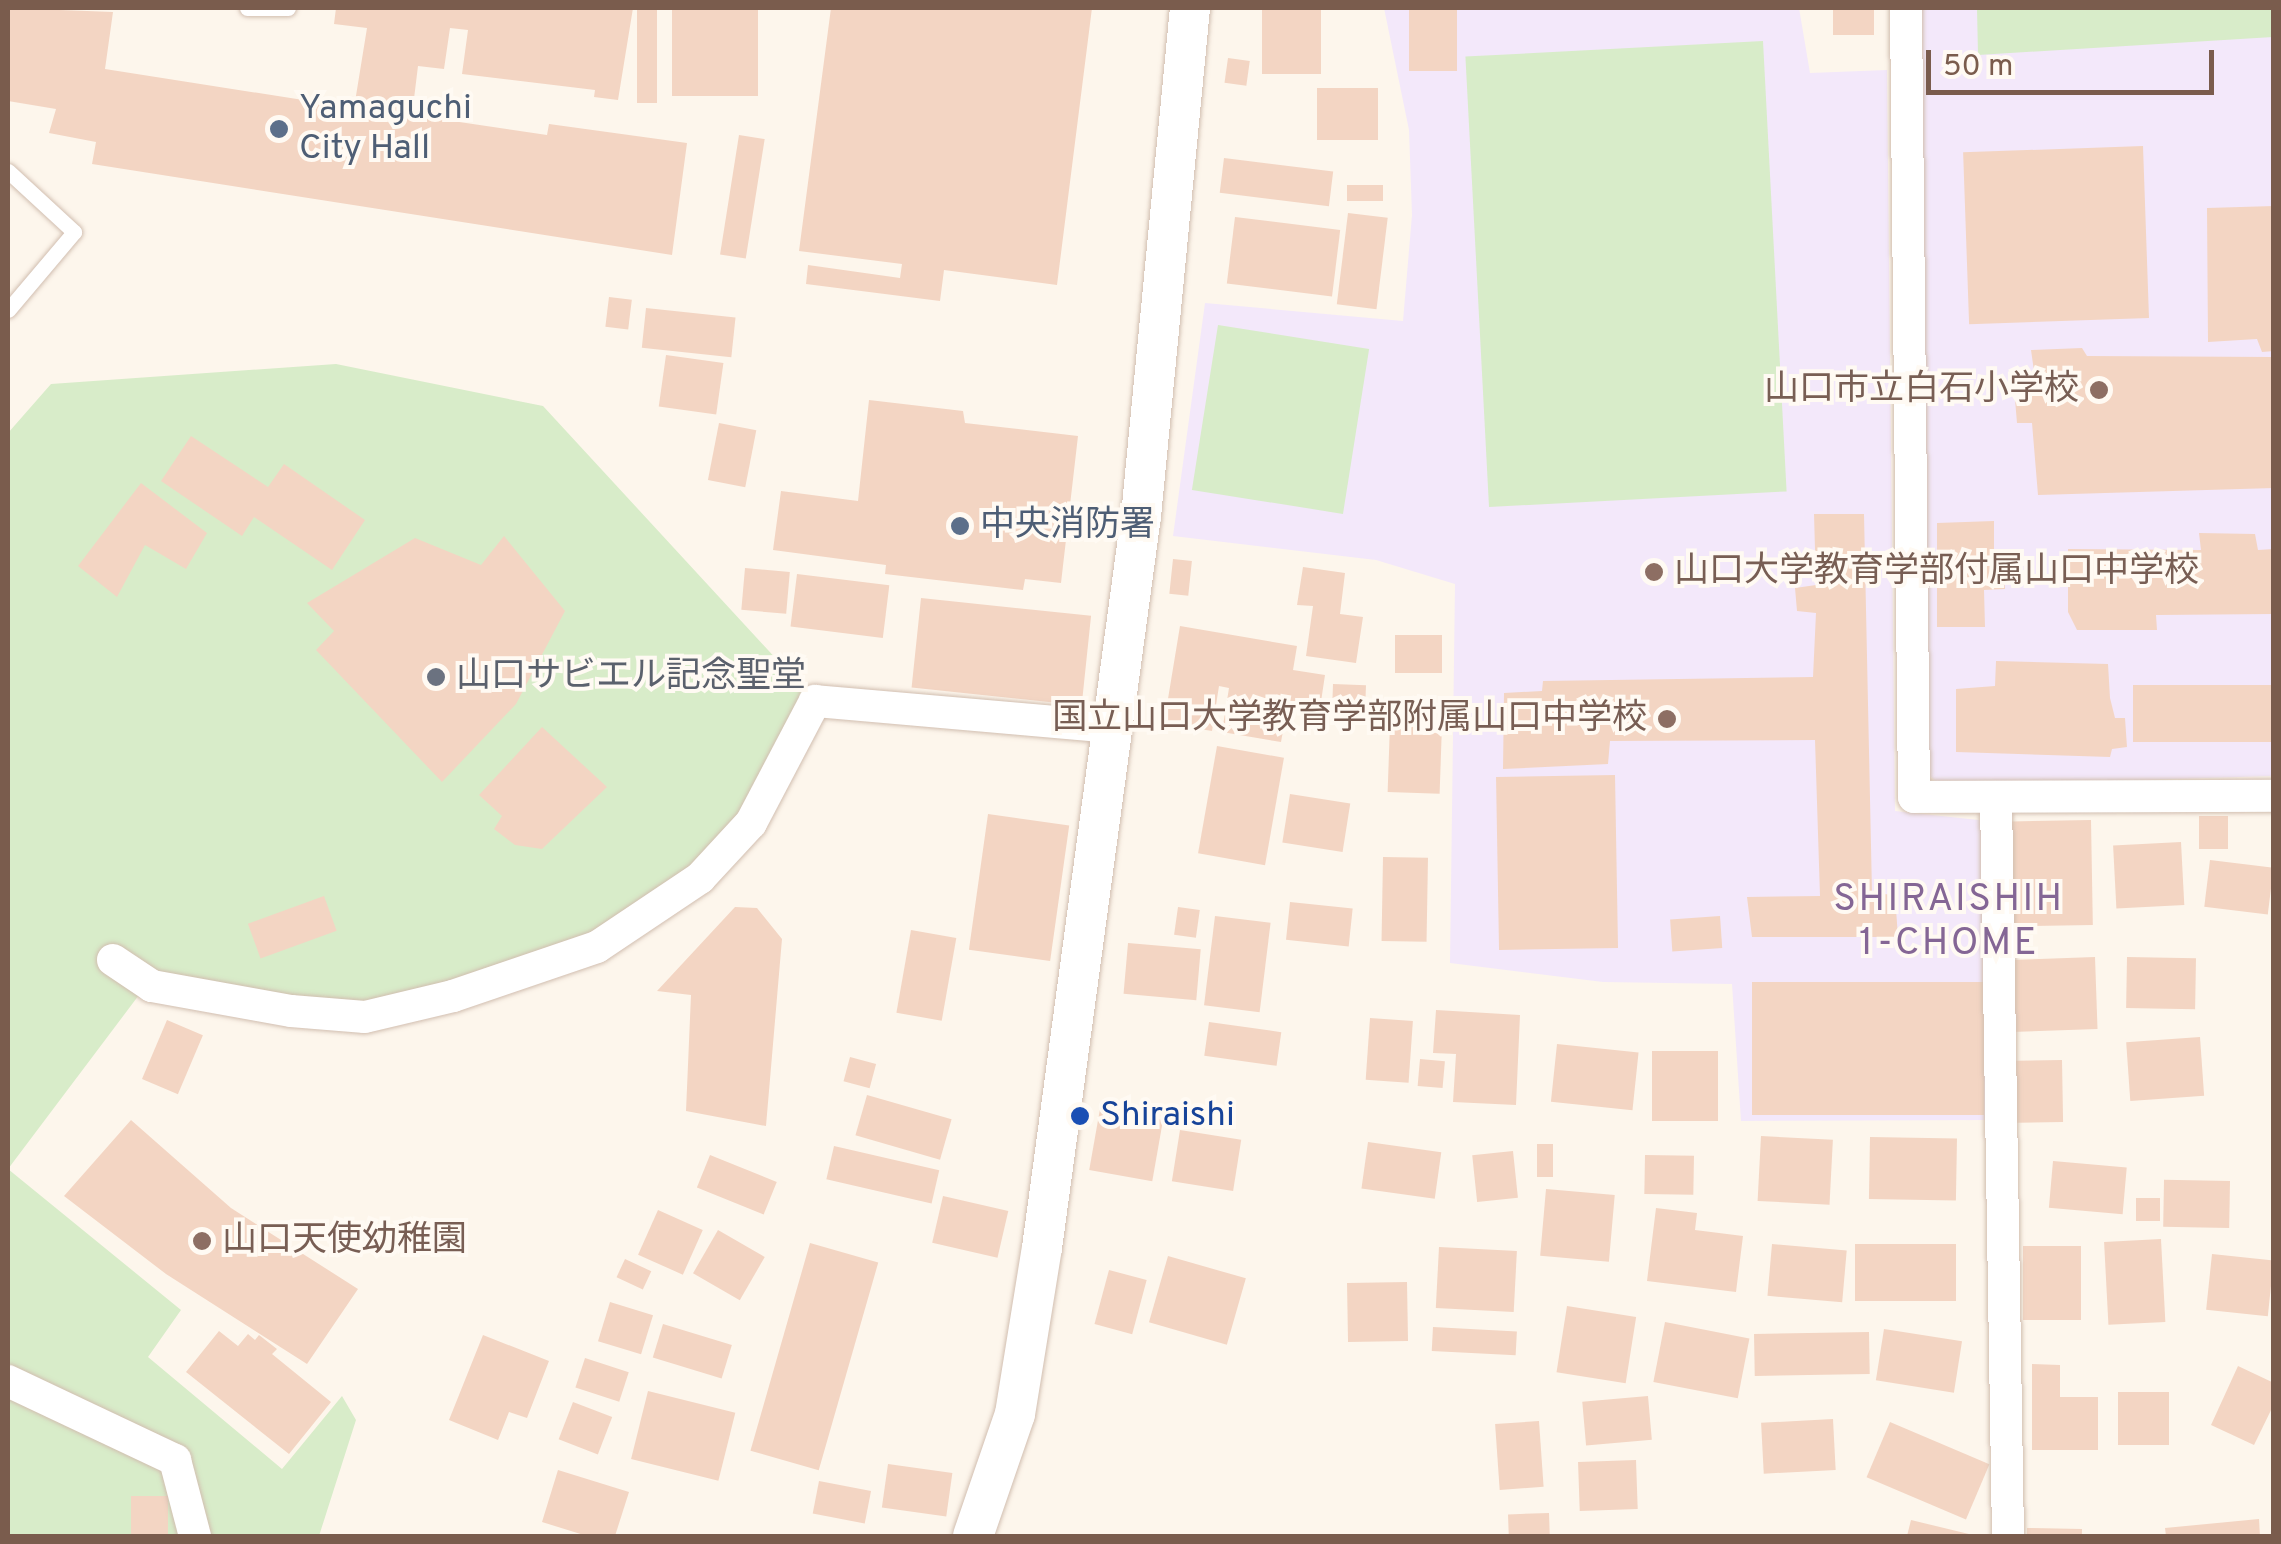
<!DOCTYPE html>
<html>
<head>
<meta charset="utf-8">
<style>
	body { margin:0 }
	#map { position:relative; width:2281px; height:1544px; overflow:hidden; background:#fdf6ec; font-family:Overpass,"Noto Sans JP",sans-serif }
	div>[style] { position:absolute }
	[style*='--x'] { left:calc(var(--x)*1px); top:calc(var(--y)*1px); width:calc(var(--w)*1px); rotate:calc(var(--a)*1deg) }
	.education>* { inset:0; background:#f3e8fa }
	.green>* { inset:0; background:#d8ecc9; transform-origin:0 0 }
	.building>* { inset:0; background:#f3d5c3; transform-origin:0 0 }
	.roads { filter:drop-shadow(0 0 2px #d1beb0) drop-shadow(0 0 2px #d1beb0) }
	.service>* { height:15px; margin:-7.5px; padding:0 7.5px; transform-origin:7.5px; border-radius:7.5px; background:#fff }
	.minor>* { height:32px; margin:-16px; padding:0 16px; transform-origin:16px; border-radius:16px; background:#fff }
	.tertiary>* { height:40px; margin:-20px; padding:0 20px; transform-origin:20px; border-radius:20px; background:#fff }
	.dots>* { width:28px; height:28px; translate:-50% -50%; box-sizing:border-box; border:5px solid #fffaf3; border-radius:50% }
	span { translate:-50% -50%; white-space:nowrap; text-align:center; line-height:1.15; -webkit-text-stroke:8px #fffaf3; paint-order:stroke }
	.service-label { font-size:35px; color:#4e5e75 }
	.left { translate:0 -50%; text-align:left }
	.education-label { font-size:35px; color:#785e54 }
	.right { translate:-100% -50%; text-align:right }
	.worship-label { font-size:35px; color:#5b616d }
	.transit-label { font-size:35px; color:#164399 }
	.neighbourhood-label { font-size:38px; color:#846695; letter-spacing:2.5px }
	.frame { position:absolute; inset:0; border:10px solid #7a5c4d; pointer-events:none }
	.scale { position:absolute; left:1926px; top:50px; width:288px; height:45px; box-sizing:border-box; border:5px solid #7a5c4d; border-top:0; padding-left:12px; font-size:30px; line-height:35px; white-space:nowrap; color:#7a5c4d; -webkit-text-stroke:8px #fffaf3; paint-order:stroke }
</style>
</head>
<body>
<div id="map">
	<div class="education">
		<div style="clip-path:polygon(1384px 8px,1799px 8px,1810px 73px,1887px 70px,1895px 811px,1988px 821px,1994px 1120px,1741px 1121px,1732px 984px,1603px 982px,1450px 963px,1455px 584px,1376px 560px,1173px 536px,1205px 303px,1403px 321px,1412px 215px,1409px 130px)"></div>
		<div style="clip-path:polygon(1922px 8px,2273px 8px,2273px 776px,1941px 786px,1927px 773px)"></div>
	</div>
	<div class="green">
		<div style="clip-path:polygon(1977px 8px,2273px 8px,2273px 37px,1978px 55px)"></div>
		<div style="left:1763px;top:41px;width:451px;height:298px;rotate:87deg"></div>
		<div style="left:1218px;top:325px;width:153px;height:167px;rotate:9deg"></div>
		<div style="clip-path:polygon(336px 364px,543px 406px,815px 701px,751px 823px,597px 947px,365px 1017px,145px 987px,8px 1169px,181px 1310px,148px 1357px,282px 1469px,342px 1396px,356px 1420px,319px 1536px,8px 1536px,8px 433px,51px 384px)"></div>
	</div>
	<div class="building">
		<div style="clip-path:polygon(8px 8px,113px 12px,105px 69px,354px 108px,367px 28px,334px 24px,336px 8px,633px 8px,618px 100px,594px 97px,595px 90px,462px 74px,468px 30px,450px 28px,444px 69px,418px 66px,412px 115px,547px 135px,549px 124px,687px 143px,672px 255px,92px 164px,96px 142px,49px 133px,56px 109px,8px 101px)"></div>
		<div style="left:637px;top:8px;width:20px;height:95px"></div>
		<div style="left:672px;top:8px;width:86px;height:88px"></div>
		<div style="clip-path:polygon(831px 8px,1092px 8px,1057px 285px,944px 270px,940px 301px,806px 284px,808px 265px,900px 278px,902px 264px,799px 251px)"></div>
		<div style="left:1262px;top:8px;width:59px;height:66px"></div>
		<div style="left:1409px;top:8px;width:48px;height:63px"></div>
		<div style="left:1833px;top:8px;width:41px;height:27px"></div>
		<div style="left:1228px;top:58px;width:22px;height:25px;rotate:8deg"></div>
		<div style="left:1317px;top:88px;width:61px;height:52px"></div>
		<div style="left:739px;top:135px;width:26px;height:121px;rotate:9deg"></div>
		<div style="left:2143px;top:146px;width:172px;height:180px;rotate:88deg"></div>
		<div style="left:1224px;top:158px;width:110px;height:35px;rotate:7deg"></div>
		<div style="left:1383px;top:185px;width:16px;height:36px;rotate:90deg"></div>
		<div style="clip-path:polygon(2274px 206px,2274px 351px,2262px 352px,2257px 339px,2208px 342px,2207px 208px)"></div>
		<div style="left:1348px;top:213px;width:40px;height:92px;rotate:7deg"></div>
		<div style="left:1235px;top:217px;width:106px;height:67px;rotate:7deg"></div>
		<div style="left:609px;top:297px;width:23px;height:30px;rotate:7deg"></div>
		<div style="left:646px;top:308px;width:90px;height:40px;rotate:6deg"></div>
		<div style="clip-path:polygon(2082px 348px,2087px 356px,2274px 357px,2274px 488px,2038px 495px,2032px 423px,2017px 423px,2013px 376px,2034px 371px,2031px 350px)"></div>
		<div style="left:666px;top:355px;width:58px;height:52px;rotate:8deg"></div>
		<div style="clip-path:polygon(869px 400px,963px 411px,965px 423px,1078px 436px,1061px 583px,1025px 579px,1023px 590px,885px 574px,886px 565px,773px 550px,781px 491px,858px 501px)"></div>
		<div style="left:719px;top:423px;width:38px;height:58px;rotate:11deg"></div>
		<div style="clip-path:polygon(191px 436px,268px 487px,284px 464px,365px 520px,332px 570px,254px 517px,242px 536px,161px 481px)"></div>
		<div style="clip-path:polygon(141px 483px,207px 533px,186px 569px,145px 545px,117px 597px,78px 566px)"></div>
		<div style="clip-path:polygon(1814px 514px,1864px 514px,1872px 893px,1895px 895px,1898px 937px,1752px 937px,1747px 897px,1820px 896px,1815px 740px,1610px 741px,1608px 764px,1503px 769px,1504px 693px,1542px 691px,1543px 681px,1813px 677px,1816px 613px,1797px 611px,1795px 588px,1816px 585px)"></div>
		<div style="clip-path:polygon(1994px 521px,1994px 563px,2003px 566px,2005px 589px,1984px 590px,1985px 627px,1937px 627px,1937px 523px)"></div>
		<div style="clip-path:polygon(2199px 533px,2255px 534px,2258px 550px,2274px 549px,2274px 614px,2156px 615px,2157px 630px,2077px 630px,2068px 612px,2068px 549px,2201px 550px)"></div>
		<div style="clip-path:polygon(504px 536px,565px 611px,516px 704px,442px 782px,316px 650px,334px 631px,307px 603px,415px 538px,481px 565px)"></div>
		<div style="left:1173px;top:559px;width:19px;height:35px;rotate:6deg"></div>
		<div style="clip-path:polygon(1303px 567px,1345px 573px,1340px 614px,1363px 617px,1356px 663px,1306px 656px,1313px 606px,1297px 605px)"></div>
		<div style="left:745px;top:568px;width:45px;height:42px;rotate:5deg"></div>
		<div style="left:797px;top:574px;width:93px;height:53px;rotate:7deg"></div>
		<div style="left:921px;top:598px;width:171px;height:90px;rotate:6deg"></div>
		<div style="clip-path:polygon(1180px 626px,1297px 646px,1293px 670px,1325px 675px,1319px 715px,1287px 709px,1281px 742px,1222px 732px,1229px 688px,1219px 686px,1212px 731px,1164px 723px)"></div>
		<div style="left:1395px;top:635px;width:47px;height:38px"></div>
		<div style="clip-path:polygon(1996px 661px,2108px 664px,2110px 698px,2115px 718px,2125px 718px,2127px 747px,2112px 749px,2110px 757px,1956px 752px,1956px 689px,1995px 686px)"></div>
		<div style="left:1333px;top:684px;width:33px;height:36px;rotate:2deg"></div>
		<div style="left:2274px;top:685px;width:57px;height:141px;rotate:90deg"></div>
		<div style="left:1390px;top:724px;width:52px;height:68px;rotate:2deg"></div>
		<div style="clip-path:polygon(542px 727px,607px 787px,542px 849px,515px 845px,494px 829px,502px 816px,479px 795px)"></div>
		<div style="left:1217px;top:746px;width:68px;height:109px;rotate:10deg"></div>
		<div style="left:1615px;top:775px;width:173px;height:119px;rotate:89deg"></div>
		<div style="left:1290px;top:794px;width:61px;height:49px;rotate:9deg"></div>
		<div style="left:988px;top:814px;width:82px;height:137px;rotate:8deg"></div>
		<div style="left:2199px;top:816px;width:29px;height:33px"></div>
		<div style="left:2091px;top:820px;width:105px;height:80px;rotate:89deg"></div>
		<div style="left:2181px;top:842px;width:63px;height:68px;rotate:87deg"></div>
		<div style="left:1383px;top:857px;width:45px;height:84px;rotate:1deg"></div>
		<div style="left:2210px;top:860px;width:64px;height:47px;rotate:7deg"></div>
		<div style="left:324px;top:896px;width:37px;height:81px;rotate:70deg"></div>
		<div style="left:1290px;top:902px;width:63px;height:38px;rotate:6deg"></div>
		<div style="clip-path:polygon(735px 907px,757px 908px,782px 939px,766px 1126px,686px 1111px,691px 995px,657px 991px)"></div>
		<div style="left:1178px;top:907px;width:22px;height:28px;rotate:8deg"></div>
		<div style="left:1215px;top:916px;width:56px;height:90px;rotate:7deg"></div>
		<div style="left:1720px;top:916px;width:32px;height:50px;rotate:86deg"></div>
		<div style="left:911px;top:930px;width:46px;height:84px;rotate:10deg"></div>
		<div style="left:1128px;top:943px;width:73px;height:51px;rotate:5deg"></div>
		<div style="left:2095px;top:957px;width:72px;height:86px;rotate:88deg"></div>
		<div style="left:2127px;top:957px;width:69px;height:51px;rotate:1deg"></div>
		<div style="left:1984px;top:982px;width:133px;height:232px;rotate:90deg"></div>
		<div style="clip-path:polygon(1436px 1010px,1520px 1015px,1516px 1105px,1453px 1102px,1456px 1054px,1433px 1053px)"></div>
		<div style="left:1370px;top:1018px;width:43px;height:62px;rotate:4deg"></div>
		<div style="left:167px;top:1020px;width:39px;height:64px;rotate:23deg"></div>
		<div style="left:1209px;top:1022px;width:73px;height:34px;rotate:8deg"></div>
		<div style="left:2200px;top:1037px;width:59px;height:74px;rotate:86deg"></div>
		<div style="left:1557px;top:1044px;width:82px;height:58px;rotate:6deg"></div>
		<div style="left:1718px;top:1051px;width:70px;height:66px;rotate:90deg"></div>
		<div style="left:850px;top:1057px;width:27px;height:25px;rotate:15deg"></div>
		<div style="left:1420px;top:1059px;width:25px;height:27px;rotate:5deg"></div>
		<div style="left:2062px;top:1060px;width:62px;height:46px;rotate:89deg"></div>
		<div style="left:867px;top:1095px;width:88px;height:42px;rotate:16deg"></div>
		<div style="left:1100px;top:1109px;width:64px;height:62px;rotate:10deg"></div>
		<div style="clip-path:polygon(131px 1120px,231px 1208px,358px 1289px,307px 1364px,166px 1274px,64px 1196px)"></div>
		<div style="left:1180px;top:1130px;width:62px;height:52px;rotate:9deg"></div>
		<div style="left:1761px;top:1136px;width:72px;height:65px;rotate:3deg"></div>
		<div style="left:1870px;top:1137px;width:87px;height:62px;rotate:1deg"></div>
		<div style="left:1368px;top:1142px;width:74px;height:47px;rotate:8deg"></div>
		<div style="left:1537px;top:1144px;width:16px;height:33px"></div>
		<div style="left:834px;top:1146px;width:108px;height:34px;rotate:13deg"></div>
		<div style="left:1513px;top:1151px;width:47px;height:41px;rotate:84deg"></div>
		<div style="left:710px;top:1155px;width:72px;height:35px;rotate:22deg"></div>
		<div style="left:1645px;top:1155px;width:49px;height:39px;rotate:1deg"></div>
		<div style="left:2053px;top:1161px;width:74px;height:47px;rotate:5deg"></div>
		<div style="left:2230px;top:1181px;width:47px;height:66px;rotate:91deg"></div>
		<div style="left:1546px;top:1189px;width:69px;height:67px;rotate:5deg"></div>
		<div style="left:943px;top:1196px;width:67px;height:48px;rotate:13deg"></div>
		<div style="left:2136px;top:1198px;width:24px;height:23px"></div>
		<div style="clip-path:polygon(1656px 1208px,1697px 1213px,1695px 1230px,1743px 1236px,1736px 1292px,1647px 1281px)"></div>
		<div style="left:658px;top:1210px;width:49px;height:49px;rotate:24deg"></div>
		<div style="left:718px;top:1230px;width:54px;height:50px;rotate:30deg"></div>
		<div style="left:2161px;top:1239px;width:83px;height:57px;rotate:87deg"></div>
		<div style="left:810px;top:1243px;width:71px;height:216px;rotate:16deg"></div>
		<div style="left:1772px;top:1244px;width:75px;height:52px;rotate:5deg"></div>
		<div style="left:1855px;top:1244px;width:101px;height:57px"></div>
		<div style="left:2023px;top:1246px;width:58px;height:74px"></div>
		<div style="left:1439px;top:1247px;width:78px;height:61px;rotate:3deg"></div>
		<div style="left:2212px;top:1254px;width:62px;height:56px;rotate:6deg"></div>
		<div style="left:1168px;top:1256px;width:81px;height:69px;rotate:16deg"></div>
		<div style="left:625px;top:1259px;width:29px;height:20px;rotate:25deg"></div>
		<div style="left:1109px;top:1270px;width:39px;height:56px;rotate:15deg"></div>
		<div style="left:1407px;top:1282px;width:59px;height:60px;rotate:89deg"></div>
		<div style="left:610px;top:1302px;width:45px;height:41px;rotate:17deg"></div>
		<div style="left:1567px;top:1306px;width:70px;height:67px;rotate:9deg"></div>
		<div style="left:1665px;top:1322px;width:86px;height:61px;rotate:11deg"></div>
		<div style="left:663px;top:1324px;width:72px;height:35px;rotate:17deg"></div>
		<div style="left:1433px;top:1327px;width:84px;height:24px;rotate:3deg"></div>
		<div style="left:1884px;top:1329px;width:79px;height:52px;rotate:9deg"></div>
		<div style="clip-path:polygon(219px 1331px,238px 1346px,248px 1334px,255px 1340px,259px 1335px,277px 1349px,272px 1354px,331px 1402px,289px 1454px,186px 1372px)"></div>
		<div style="left:1869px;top:1332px;width:42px;height:115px;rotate:89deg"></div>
		<div style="clip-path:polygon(483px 1335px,549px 1361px,527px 1418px,509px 1412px,498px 1440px,449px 1420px)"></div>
		<div style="left:585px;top:1358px;width:46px;height:31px;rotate:18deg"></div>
		<div style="clip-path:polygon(2032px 1364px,2060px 1365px,2060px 1397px,2098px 1397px,2098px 1450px,2032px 1450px)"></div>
		<div style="clip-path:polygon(2238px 1366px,2274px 1383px,2274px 1404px,2254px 1445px,2211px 1425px)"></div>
		<div style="left:648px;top:1391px;width:90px;height:70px;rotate:14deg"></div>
		<div style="left:2118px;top:1392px;width:51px;height:53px"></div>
		<div style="left:1648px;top:1396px;width:44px;height:66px;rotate:85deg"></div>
		<div style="left:573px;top:1402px;width:42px;height:40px;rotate:21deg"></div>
		<div style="left:1833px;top:1419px;width:51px;height:72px;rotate:87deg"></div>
		<div style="left:1539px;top:1421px;width:66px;height:44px;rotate:86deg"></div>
		<div style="left:1890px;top:1422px;width:108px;height:60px;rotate:23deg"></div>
		<div style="left:1636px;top:1460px;width:49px;height:58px;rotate:88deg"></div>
		<div style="left:888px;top:1464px;width:65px;height:44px;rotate:8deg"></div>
		<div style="clip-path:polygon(558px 1470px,629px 1492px,615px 1536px,587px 1536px,542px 1522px)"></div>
		<div style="left:819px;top:1481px;width:53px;height:33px;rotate:11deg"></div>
		<div style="left:131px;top:1496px;width:37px;height:38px"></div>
		<div style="left:1549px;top:1513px;width:23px;height:41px;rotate:88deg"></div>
		<div style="clip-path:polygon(2259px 1519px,2260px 1536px,2166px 1536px,2165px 1528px)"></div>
		<div style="clip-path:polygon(1911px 1520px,1973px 1535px,1973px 1536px,1907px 1536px)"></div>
		<div style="left:2027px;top:1528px;width:55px;height:8px;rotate:1deg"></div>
	</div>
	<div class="roads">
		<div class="service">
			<div style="--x:247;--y:8;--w:41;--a:0"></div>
			<div style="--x:8;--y:171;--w:90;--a:42.7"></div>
			<div style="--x:74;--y:232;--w:102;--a:130.2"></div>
		</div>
		<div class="minor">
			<div style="--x:1906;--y:8;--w:789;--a:89.42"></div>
			<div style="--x:1914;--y:797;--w:360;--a:-0.2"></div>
			<div style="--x:1996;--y:798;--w:738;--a:89.07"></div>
			<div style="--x:113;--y:960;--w:47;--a:33.7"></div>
			<div style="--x:152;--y:986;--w:141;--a:10.2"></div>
			<div style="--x:291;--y:1011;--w:74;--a:4.6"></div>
			<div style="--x:365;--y:1017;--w:90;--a:-13.4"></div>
			<div style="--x:453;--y:996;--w:152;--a:-18.8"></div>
			<div style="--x:597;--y:947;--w:124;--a:-33.8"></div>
			<div style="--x:700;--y:878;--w:75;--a:-47.2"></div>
			<div style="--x:751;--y:823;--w:138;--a:-62.3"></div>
			<div style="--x:815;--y:701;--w:300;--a:5"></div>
			<div style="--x:8;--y:1381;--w:185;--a:25.3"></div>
			<div style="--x:175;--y:1460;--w:79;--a:75.3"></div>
		</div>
		<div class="tertiary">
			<div style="--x:973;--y:1536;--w:129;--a:-71"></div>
			<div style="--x:1015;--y:1414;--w:168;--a:-80.8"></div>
			<div style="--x:1042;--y:1248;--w:739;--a:-82.3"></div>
			<div style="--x:1141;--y:516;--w:510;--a:-84.49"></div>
		</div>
	</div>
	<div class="dots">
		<div style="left:279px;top:129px;background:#5c6f8a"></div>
		<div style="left:2099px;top:390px;background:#8d6e63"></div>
		<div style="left:960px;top:526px;background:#5c6f8a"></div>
		<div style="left:1654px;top:572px;background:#8d6e63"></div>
		<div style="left:436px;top:677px;background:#6b7280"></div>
		<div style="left:1667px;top:719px;background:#8d6e63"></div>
		<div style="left:1080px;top:1116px;background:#1a4fb4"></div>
		<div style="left:202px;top:1241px;background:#8d6e63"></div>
	</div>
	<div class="service-label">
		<span class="left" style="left:299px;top:129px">Yamaguchi<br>City Hall</span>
		<span class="left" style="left:980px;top:526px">中央消防署</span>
	</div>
	<div class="education-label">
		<span class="right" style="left:2079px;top:390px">山口市立白石小学校</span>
		<span class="left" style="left:1674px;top:572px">山口大学教育学部付属山口中学校</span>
		<span class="right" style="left:1647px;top:719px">国立山口大学教育学部附属山口中学校</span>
		<span class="left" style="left:222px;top:1241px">山口天使幼稚園</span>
	</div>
	<div class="worship-label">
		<span class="left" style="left:456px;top:677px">山口サビエル記念聖堂</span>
	</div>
	<div class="transit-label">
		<span class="left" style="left:1100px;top:1116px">Shiraishi</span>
	</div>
	<div class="neighbourhood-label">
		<span style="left:1949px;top:923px">SHIRAISHIH<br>1-CHOME</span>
	</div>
	<div class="frame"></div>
	<div class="scale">50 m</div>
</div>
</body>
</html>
